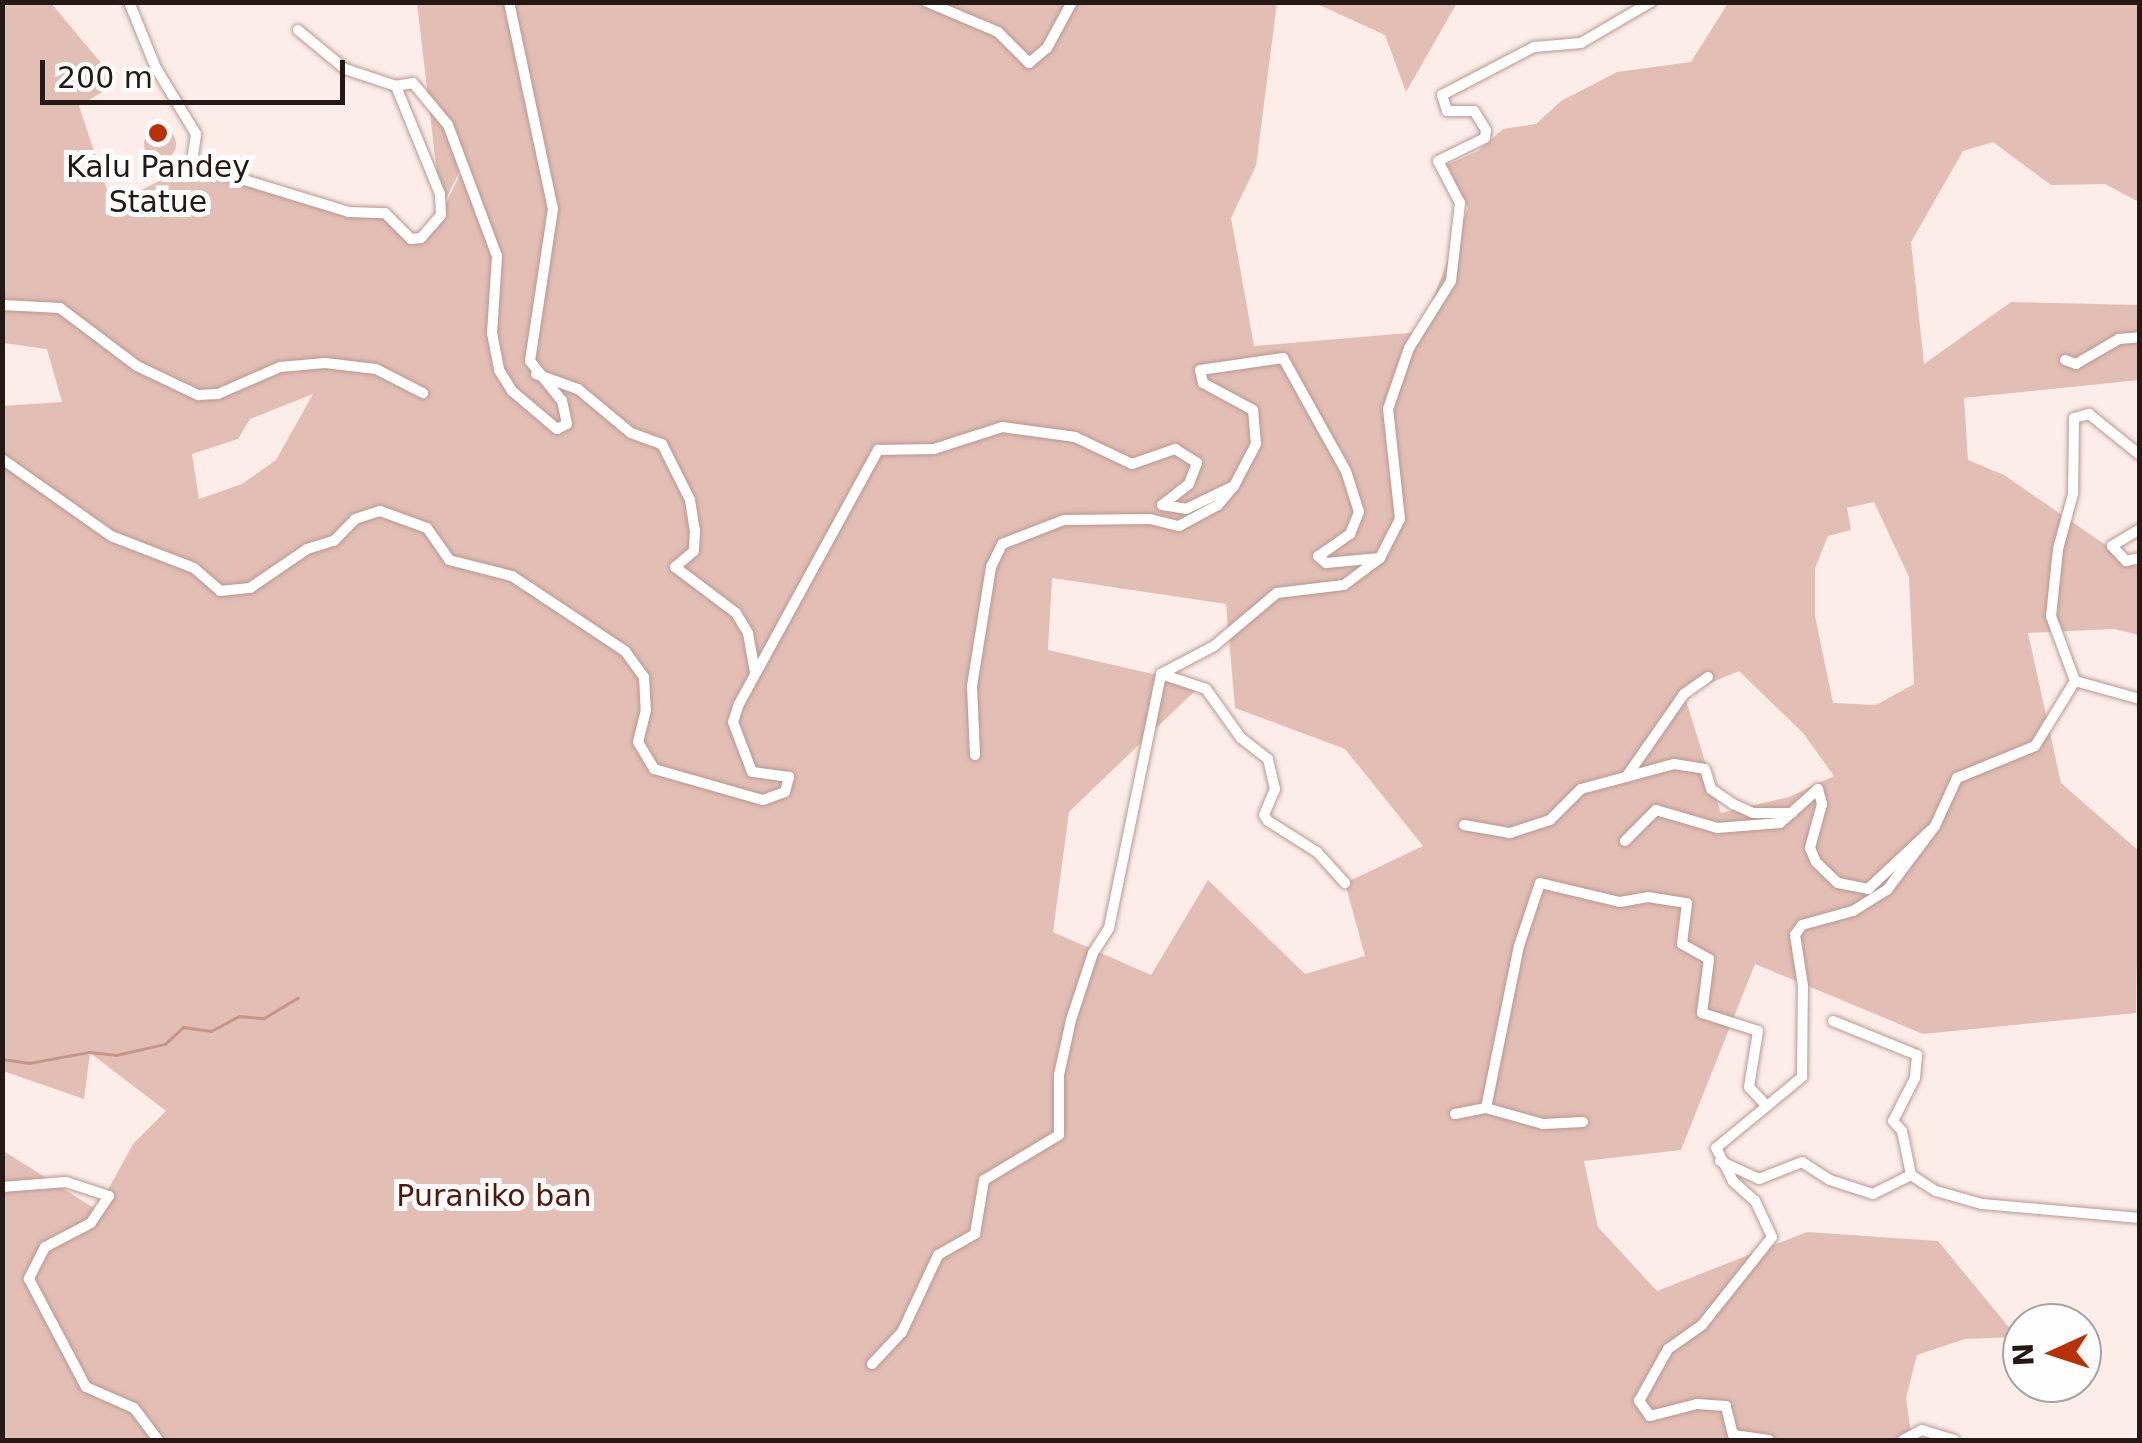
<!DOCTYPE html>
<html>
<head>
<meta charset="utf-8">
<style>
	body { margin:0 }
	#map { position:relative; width:2142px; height:1443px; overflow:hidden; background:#fcede9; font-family:"DejaVu Sans",sans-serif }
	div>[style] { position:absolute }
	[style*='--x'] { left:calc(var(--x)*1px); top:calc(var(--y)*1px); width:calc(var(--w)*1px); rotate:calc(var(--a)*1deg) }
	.green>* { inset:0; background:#e3beb4 }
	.round { border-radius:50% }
	.stream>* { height:2.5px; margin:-1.25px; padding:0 1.25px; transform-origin:1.25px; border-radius:1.25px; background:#c79689 }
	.roads { filter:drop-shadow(0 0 2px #ba988f) drop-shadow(0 0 2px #ba988f) }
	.street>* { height:10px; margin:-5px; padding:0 5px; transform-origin:5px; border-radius:5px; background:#fff }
	.dots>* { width:28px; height:28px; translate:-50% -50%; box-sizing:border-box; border:5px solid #fefefe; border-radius:50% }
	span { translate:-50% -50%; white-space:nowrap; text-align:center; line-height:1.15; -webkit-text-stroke:10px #fefefe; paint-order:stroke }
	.poi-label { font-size:30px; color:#251915 }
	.park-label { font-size:30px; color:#541809 }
	.frame { position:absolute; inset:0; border:5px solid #251915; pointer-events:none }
	.north { position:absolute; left:2002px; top:1303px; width:100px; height:100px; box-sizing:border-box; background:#fefefe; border:2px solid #a7a2a1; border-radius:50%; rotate:267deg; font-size:28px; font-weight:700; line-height:40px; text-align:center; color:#251915 }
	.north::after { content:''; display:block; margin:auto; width:35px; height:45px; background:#b93003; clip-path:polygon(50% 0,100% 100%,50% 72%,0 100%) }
	.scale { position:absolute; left:40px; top:60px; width:305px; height:45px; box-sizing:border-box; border:5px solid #251915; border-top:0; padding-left:12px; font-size:30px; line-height:35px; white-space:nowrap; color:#251915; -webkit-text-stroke:8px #fefefe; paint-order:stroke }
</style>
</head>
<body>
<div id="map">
	<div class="green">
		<div style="clip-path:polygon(evenodd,3px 3px,51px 3px,102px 64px,109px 88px,79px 106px,112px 205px,192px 164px,349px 212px,385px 213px,411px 239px,433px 231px,473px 146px,441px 208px,417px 3px,1277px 3px,1256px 166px,1231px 218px,1254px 346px,1420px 332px,1468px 208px,1447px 165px,1478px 151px,1503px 129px,1536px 124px,1561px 101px,1617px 72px,1691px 62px,1728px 3px,2139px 3px,2139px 202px,2105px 184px,2051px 185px,1993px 142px,1963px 151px,1911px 242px,1924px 364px,2011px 302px,2139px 305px,2139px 380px,1964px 398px,1968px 460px,2004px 475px,2139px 568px,2139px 635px,2114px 629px,2028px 633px,2061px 783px,2139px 851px,2136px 1013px,1923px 1034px,1755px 964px,1681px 1150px,1584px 1161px,1598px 1227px,1657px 1291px,1807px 1232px,1938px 1241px,2017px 1337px,1965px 1339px,1917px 1355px,1906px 1398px,1912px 1440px,3px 1440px,2px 1150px,97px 1210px,133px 1144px,166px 1111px,90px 1053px,84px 1099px,3px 1071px,3px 406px,62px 402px,47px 349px,3px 343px,3px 3px,313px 394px,276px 460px,242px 484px,199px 499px,192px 454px,238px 439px,250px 419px,313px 394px,3px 3px,1874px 502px,1909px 577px,1914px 684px,1876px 705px,1833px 703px,1815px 616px,1815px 568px,1828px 536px,1851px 530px,1847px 508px,1874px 502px,3px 3px,1052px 578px,1226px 604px,1235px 708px,1345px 749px,1423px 846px,1345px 883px,1365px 956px,1305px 974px,1208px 880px,1151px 975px,1053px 932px,1069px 812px,1201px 685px,1048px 650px,1052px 578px,3px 3px,1739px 671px,1803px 733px,1834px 776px,1789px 797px,1721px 813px,1684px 694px,1739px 671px)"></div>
		<div style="clip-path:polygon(1315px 3px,1457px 3px,1406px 92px,1385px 35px)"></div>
		<div class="round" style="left:144px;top:128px;width:32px;height:32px"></div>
	</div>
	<div class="stream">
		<div style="--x:2;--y:1059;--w:27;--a:8"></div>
		<div style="--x:29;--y:1063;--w:61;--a:-10.4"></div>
		<div style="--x:89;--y:1052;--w:27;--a:6"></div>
		<div style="--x:116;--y:1055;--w:50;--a:-12.7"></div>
		<div style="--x:165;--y:1044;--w:25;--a:-43"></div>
		<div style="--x:183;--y:1027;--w:28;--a:8"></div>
		<div style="--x:211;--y:1031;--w:32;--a:-28"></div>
		<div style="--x:239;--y:1016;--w:25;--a:5"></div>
		<div style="--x:264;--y:1018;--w:39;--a:-31"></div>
	</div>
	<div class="roads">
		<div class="street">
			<div style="--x:129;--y:2;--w:71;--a:67.8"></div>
			<div style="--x:156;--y:68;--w:77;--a:58.8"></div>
			<div style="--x:196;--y:134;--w:30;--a:98"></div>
			<div style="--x:192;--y:164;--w:164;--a:17"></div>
			<div style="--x:349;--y:212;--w:36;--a:2"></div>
			<div style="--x:385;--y:213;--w:37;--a:45"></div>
			<div style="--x:411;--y:239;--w:10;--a:-6"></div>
			<div style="--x:421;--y:238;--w:30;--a:-49"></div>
			<div style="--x:441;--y:215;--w:21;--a:-93"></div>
			<div style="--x:440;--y:194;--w:117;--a:-112.2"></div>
			<div style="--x:927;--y:2;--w:77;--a:22.9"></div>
			<div style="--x:998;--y:32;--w:44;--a:45"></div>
			<div style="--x:1029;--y:63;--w:23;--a:-40"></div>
			<div style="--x:1047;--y:48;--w:52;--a:-61.5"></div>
			<div style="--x:298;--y:30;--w:61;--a:39.7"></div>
			<div style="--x:345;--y:69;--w:54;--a:18.4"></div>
			<div style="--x:396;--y:86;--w:17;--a:-10"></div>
			<div style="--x:413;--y:83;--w:55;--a:50.2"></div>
			<div style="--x:448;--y:125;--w:140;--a:69.5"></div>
			<div style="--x:497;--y:256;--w:77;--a:93.7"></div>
			<div style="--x:492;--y:333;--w:38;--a:79"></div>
			<div style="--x:499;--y:370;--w:25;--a:58"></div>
			<div style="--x:512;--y:391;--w:59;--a:40.2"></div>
			<div style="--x:557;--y:429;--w:11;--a:-27"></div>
			<div style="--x:567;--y:424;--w:24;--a:-102"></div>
			<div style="--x:562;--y:401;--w:51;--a:-128.7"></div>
			<div style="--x:530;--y:361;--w:154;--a:-81.4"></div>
			<div style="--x:553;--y:209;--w:212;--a:-102"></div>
			<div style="--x:2;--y:305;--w:58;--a:3"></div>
			<div style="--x:60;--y:308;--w:96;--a:37"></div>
			<div style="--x:137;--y:366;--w:68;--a:25.4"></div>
			<div style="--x:198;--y:395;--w:20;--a:-3"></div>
			<div style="--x:218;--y:394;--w:68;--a:-23.5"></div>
			<div style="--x:280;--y:367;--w:45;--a:-5.1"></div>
			<div style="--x:325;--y:363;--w:51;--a:6.7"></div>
			<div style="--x:376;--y:369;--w:53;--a:27.1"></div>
			<div style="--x:2065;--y:360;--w:12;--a:20"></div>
			<div style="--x:2076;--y:364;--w:50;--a:-30.2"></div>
			<div style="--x:2119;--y:339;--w:21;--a:-5"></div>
			<div style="--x:536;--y:374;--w:45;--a:19.7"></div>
			<div style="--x:578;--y:389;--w:69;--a:39.7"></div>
			<div style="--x:631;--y:433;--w:33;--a:20"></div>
			<div style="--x:662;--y:444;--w:63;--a:63.4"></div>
			<div style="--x:690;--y:500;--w:30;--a:81"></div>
			<div style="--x:695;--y:530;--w:21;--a:93"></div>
			<div style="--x:694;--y:551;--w:25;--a:140"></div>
			<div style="--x:675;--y:567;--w:76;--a:37"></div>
			<div style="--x:736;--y:613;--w:23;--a:59"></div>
			<div style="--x:748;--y:633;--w:40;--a:80"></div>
			<div style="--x:2;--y:459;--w:133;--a:35.2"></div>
			<div style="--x:111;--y:536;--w:89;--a:21.1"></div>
			<div style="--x:194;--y:568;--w:35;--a:41"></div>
			<div style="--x:220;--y:591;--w:30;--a:-6"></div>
			<div style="--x:250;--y:588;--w:69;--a:-34.4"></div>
			<div style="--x:307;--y:549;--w:28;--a:-17"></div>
			<div style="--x:334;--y:541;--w:30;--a:-46"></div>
			<div style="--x:355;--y:519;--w:26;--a:-18"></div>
			<div style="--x:380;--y:511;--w:50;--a:19.9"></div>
			<div style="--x:427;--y:528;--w:39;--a:55"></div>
			<div style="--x:449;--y:560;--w:65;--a:14.3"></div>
			<div style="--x:512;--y:576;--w:136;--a:33.6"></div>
			<div style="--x:625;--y:651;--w:32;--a:54"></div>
			<div style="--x:644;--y:677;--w:33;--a:87"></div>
			<div style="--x:646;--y:710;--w:33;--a:104"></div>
			<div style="--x:638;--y:742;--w:31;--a:59"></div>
			<div style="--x:654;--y:769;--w:113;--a:15.9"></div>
			<div style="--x:763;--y:800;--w:23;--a:-20"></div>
			<div style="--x:785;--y:792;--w:16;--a:-75"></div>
			<div style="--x:789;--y:777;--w:37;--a:-172"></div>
			<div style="--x:752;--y:772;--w:53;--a:-110.8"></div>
			<div style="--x:733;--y:722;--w:19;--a:-72"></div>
			<div style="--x:739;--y:704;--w:290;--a:-61.3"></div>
			<div style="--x:878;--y:450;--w:56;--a:-1"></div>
			<div style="--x:934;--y:449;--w:71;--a:-17.9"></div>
			<div style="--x:1002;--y:427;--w:74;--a:7.8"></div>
			<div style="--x:1075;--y:437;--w:63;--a:25.3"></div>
			<div style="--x:1132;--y:464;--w:46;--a:-19.2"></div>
			<div style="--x:1175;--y:449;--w:26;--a:32"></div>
			<div style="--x:1197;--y:463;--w:22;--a:111"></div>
			<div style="--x:1189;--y:484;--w:34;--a:142"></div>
			<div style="--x:1162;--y:505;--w:24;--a:9"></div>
			<div style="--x:1186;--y:509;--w:53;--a:-25.6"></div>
			<div style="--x:1234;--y:486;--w:47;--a:-62.4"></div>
			<div style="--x:1256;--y:444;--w:34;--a:-95"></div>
			<div style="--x:1253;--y:410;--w:57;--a:-151.6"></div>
			<div style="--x:1203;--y:383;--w:13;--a:-103"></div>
			<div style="--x:1200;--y:370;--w:84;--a:-8.2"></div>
			<div style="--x:1283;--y:358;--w:129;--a:60.9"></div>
			<div style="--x:1346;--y:471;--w:43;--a:72.4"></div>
			<div style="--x:1359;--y:512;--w:24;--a:112"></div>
			<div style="--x:1350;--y:534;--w:39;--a:145"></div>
			<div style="--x:1318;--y:556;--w:11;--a:41"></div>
			<div style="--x:1326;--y:563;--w:54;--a:-5.3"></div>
			<div style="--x:1380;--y:558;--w:44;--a:-62.9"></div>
			<div style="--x:1400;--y:519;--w:111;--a:-96.2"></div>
			<div style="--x:1388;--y:409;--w:65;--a:-71"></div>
			<div style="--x:1409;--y:348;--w:79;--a:-57.9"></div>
			<div style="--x:1451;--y:281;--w:79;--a:-83.4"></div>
			<div style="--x:1460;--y:203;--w:47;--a:-117.6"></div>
			<div style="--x:1438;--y:161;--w:52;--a:-26.1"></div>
			<div style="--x:1485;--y:138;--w:8;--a:-83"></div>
			<div style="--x:1486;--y:130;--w:22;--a:-122"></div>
			<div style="--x:1474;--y:111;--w:27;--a:180"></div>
			<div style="--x:1447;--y:111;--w:17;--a:-107"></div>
			<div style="--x:1442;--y:95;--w:104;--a:-27.6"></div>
			<div style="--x:1534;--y:47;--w:47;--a:-4.9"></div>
			<div style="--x:1581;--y:43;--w:81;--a:-30.4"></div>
			<div style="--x:2140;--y:529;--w:33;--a:149"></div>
			<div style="--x:2112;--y:546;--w:21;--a:47"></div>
			<div style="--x:2126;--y:561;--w:14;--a:-12"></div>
			<div style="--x:1161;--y:674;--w:47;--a:18.4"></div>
			<div style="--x:1206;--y:689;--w:60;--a:54.5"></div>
			<div style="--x:1241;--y:738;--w:34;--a:38"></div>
			<div style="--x:1268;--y:759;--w:31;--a:77"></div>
			<div style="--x:1275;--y:789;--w:28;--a:113"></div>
			<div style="--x:1264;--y:815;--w:7;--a:56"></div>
			<div style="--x:1268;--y:821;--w:58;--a:32.3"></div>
			<div style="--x:1317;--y:852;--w:42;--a:47.9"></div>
			<div style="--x:1708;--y:677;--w:29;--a:145"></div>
			<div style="--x:1684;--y:694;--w:101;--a:124.9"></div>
			<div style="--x:1626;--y:777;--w:50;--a:-15.2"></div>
			<div style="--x:1674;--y:764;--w:31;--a:9"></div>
			<div style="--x:1705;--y:769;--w:21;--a:73"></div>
			<div style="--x:1711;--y:789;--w:27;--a:34"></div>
			<div style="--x:1733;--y:804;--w:22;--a:24"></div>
			<div style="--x:1753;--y:813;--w:39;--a:0"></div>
			<div style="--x:2075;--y:681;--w:67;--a:15.5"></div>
			<div style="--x:975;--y:755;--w:69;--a:-92.5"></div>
			<div style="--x:972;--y:686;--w:121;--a:-80.9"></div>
			<div style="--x:991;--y:567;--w:25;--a:-64"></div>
			<div style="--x:1002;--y:544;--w:66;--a:-21.2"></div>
			<div style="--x:1064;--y:520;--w:86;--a:-0.7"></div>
			<div style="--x:1150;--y:519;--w:30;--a:14"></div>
			<div style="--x:1179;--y:526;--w:44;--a:-28.3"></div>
			<div style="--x:1218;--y:505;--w:23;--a:-50"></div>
			<div style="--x:1464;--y:825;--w:47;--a:9.9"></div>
			<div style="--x:1510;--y:833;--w:42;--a:-18"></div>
			<div style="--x:1550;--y:820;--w:44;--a:-45"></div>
			<div style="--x:1581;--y:789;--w:47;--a:-14.9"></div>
			<div style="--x:1625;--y:841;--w:44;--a:-45"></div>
			<div style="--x:1656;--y:810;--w:64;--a:16.4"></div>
			<div style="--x:1717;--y:828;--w:63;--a:-4.5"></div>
			<div style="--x:1780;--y:823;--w:51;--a:-41.8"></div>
			<div style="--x:1818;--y:789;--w:16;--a:75"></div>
			<div style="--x:1822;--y:804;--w:46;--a:105.3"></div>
			<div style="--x:1810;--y:848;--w:15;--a:67"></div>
			<div style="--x:1816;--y:862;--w:30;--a:44"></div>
			<div style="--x:1838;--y:883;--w:31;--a:11"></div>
			<div style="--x:1868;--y:889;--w:86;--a:-43.1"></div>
			<div style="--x:1833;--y:1021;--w:91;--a:22"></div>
			<div style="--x:1917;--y:1055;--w:23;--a:95"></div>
			<div style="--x:1915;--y:1078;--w:48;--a:117.1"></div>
			<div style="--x:1893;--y:1121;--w:13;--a:48"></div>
			<div style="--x:1902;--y:1131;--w:45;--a:78.4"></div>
			<div style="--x:1486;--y:1108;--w:59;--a:15.7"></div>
			<div style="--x:1543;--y:1124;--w:40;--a:-2.9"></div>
			<div style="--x:1455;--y:1114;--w:32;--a:-11"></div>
			<div style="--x:1486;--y:1108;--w:165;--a:-78.5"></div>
			<div style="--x:1519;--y:946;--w:66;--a:-71.6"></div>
			<div style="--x:1540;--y:883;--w:82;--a:13.4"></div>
			<div style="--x:1620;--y:902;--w:28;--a:-10"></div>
			<div style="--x:1648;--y:897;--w:39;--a:9"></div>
			<div style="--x:1687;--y:903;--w:41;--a:97"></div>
			<div style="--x:1682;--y:944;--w:31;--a:29"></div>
			<div style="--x:1709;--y:959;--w:54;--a:97.4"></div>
			<div style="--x:1702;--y:1013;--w:59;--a:17.8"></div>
			<div style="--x:1758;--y:1031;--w:57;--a:99.1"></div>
			<div style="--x:1749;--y:1087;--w:26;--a:47"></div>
			<div style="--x:1720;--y:1161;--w:43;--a:24.8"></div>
			<div style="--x:1759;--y:1179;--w:46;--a:-21.6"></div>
			<div style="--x:1802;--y:1162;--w:33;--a:33"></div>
			<div style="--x:1830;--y:1180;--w:45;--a:18"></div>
			<div style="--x:1873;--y:1194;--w:42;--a:-26.6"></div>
			<div style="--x:1911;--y:1175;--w:30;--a:33"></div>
			<div style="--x:1936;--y:1191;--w:48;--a:15.8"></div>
			<div style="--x:1982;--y:1204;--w:159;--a:5.1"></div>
			<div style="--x:2;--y:1187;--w:64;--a:-4.5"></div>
			<div style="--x:66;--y:1182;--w:45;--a:18"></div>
			<div style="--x:109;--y:1196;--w:32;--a:124"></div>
			<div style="--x:91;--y:1223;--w:52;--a:152.4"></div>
			<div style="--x:45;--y:1247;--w:36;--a:117"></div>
			<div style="--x:29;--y:1279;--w:122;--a:62.2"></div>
			<div style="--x:86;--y:1387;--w:52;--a:23.6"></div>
			<div style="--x:134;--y:1408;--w:40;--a:53"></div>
			<div style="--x:872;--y:1364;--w:44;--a:-46.8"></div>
			<div style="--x:902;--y:1332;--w:85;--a:-64.9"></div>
			<div style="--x:938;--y:1255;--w:43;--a:-29.6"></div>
			<div style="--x:975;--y:1234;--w:55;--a:-80.5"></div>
			<div style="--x:984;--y:1180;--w:87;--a:-31"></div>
			<div style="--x:1059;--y:1135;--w:60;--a:-90"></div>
			<div style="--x:1059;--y:1075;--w:56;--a:-77.7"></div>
			<div style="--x:1071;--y:1020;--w:71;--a:-71.8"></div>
			<div style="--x:1093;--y:953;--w:30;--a:-57"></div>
			<div style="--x:1109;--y:928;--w:259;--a:-78.4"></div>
			<div style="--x:1161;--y:674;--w:60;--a:-27.8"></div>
			<div style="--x:1214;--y:646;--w:82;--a:-40.1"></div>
			<div style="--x:1277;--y:593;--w:67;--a:-6.8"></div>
			<div style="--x:1344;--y:585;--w:45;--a:-36.9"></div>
			<div style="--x:1769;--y:1440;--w:36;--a:-172"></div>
			<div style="--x:1733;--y:1435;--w:30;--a:-104"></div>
			<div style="--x:1726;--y:1406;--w:29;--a:-176"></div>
			<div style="--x:1697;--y:1404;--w:49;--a:165.7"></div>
			<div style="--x:1650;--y:1416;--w:19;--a:-126"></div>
			<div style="--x:1639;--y:1401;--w:60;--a:-60.9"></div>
			<div style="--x:1668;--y:1349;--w:42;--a:-35.2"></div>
			<div style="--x:1702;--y:1325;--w:112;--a:-51.5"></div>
			<div style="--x:1772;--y:1237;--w:40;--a:-115"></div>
			<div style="--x:1755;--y:1201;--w:30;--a:-138"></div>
			<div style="--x:1733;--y:1181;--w:37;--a:-117"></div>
			<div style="--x:1716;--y:1148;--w:112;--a:-39.5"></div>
			<div style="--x:1802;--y:1077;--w:91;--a:-89.4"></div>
			<div style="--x:1803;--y:986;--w:52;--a:-98.9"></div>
			<div style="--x:1795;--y:935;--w:12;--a:-55"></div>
			<div style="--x:1802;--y:925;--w:53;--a:-15.4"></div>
			<div style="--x:1853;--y:911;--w:40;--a:-32"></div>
			<div style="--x:1887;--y:890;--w:80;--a:-53.1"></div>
			<div style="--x:1935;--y:826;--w:53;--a:-65.4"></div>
			<div style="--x:1957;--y:778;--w:84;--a:-22.3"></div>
			<div style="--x:2035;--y:746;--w:76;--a:-58.4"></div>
			<div style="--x:2075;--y:681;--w:69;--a:-110.3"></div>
			<div style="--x:2051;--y:616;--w:67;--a:-84"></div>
			<div style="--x:2058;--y:549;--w:57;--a:-74.7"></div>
			<div style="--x:2073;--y:494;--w:76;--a:-89.2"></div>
			<div style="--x:2074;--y:418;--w:16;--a:-15"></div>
			<div style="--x:2089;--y:414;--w:65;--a:38.8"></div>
			<div style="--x:1903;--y:1440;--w:21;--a:-28"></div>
			<div style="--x:1922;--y:1430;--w:34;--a:17"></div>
		</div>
	</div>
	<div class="dots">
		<div style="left:158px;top:133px;background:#b93003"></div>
	</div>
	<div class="poi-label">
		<span style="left:158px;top:184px">Kalu Pandey<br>Statue</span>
	</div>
	<div class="park-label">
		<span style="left:494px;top:1196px">Puraniko ban</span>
	</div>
	<div class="frame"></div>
	<div class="north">N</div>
	<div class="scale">200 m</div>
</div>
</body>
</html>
